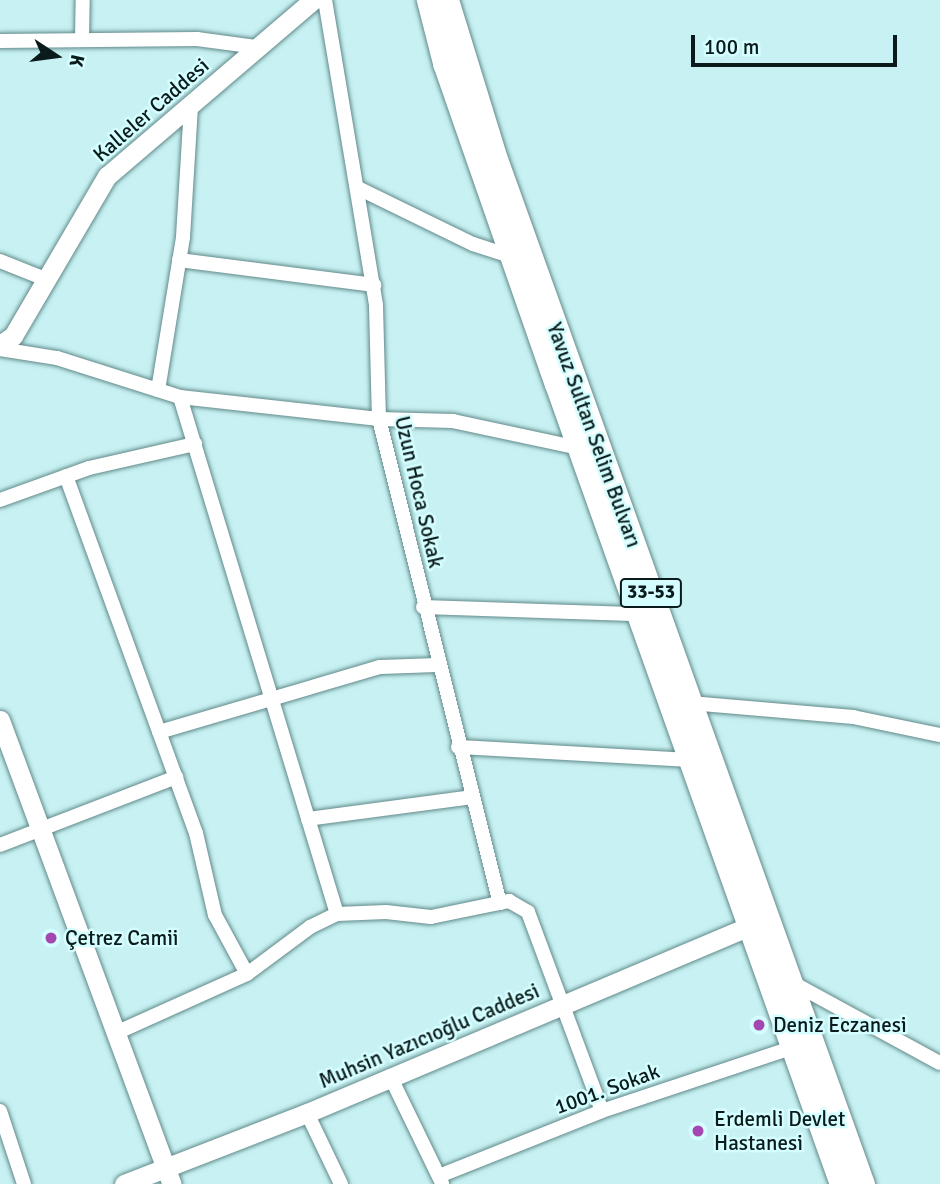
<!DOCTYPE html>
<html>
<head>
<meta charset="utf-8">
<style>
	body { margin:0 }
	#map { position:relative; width:940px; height:1184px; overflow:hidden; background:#c7f1f2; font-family:Signika,sans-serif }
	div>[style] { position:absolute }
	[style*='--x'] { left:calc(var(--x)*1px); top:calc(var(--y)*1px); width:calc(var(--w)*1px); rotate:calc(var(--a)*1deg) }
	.roads { filter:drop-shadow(0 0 2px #62898a) drop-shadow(0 0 2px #62898a) }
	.street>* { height:14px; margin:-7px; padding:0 7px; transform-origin:7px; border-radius:7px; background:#fff }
	.secondary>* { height:19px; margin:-9.5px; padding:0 9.5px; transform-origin:9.5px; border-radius:9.5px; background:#fff }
	.primary>* { height:23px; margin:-11.5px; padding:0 11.5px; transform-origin:11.5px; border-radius:11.5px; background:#fff }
	.dots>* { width:19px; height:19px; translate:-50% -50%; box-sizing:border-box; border:4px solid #d4feff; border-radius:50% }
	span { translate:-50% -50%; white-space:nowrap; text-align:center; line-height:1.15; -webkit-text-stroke:5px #d4feff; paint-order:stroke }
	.shield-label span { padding:2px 5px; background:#d4feff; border:2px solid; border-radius:5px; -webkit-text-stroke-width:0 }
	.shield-label { font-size:19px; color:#0b1b1b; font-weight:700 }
	.street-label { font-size:21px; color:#0b1b1b }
	.poi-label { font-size:21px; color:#0b1b1b }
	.left { translate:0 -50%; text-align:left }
	.north { position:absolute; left:21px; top:21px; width:70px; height:70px; -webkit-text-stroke:5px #d4feff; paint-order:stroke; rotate:103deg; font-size:19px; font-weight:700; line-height:28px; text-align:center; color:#0b1b1b }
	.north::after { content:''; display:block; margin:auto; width:24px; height:32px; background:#0b1b1b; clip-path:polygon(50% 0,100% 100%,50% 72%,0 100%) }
	.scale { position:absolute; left:691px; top:35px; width:206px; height:32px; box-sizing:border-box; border:4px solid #0b1b1b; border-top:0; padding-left:9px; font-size:21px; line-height:24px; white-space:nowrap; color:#0b1b1b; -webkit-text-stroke:5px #d4feff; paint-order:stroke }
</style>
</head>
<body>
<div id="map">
	<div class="roads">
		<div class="street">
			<div style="--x:325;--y:0;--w:310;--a:80.5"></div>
			<div style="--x:376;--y:306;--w:113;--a:88.5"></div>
			<div style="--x:379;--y:419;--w:499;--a:76"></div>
			<div style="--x:82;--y:39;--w:39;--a:-89"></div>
			<div style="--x:0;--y:41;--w:197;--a:-0.6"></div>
			<div style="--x:197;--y:39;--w:61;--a:7.6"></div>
			<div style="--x:360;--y:189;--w:126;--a:26"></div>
			<div style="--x:473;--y:244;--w:40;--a:18"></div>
			<div style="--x:179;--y:260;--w:197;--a:7.3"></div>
			<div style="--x:0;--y:261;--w:48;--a:21.8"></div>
			<div style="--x:0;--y:349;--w:58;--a:9"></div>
			<div style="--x:57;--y:358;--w:129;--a:17.6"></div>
			<div style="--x:180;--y:397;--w:200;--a:6.3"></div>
			<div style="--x:379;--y:419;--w:74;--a:1.5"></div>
			<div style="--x:453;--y:421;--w:129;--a:12.1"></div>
			<div style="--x:158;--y:390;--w:155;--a:-80.7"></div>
			<div style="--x:183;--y:237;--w:132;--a:-86.5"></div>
			<div style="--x:180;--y:397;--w:540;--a:73.11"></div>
			<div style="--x:66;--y:476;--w:380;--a:70"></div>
			<div style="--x:196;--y:833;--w:84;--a:77"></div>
			<div style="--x:215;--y:915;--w:67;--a:61.5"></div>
			<div style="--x:0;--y:500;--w:95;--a:-19.8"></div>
			<div style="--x:89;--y:468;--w:109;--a:-12.8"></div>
			<div style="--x:423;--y:607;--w:216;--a:1.9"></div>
			<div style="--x:690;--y:703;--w:164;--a:4.9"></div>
			<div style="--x:853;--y:717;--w:89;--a:11.7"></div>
			<div style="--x:159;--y:732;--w:230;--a:-16.4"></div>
			<div style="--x:380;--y:667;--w:57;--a:-2"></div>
			<div style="--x:458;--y:747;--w:234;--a:3.2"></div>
			<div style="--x:308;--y:819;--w:165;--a:-7.6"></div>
			<div style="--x:0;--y:845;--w:189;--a:-21.1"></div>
			<div style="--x:793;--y:983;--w:167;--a:28.6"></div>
			<div style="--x:118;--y:1032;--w:141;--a:-24.2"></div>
			<div style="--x:247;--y:974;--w:79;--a:-36.7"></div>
			<div style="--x:310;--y:927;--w:30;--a:-26"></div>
			<div style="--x:337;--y:914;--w:49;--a:-2.3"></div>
			<div style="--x:386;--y:912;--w:45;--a:6.3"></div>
			<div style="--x:431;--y:917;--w:80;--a:-11.6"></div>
			<div style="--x:509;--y:901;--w:22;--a:30"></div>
			<div style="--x:528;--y:912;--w:212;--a:69.6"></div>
			<div style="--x:390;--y:1076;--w:119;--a:64.1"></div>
			<div style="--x:0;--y:1111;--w:77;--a:71.8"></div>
			<div style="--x:307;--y:1113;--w:79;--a:64.4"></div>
			<div style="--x:439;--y:1176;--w:175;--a:-21.7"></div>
			<div style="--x:602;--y:1111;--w:199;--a:-18.4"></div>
		</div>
		<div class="secondary">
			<div style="--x:0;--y:345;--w:16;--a:-35"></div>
			<div style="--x:13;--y:336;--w:186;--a:-59.6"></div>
			<div style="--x:107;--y:176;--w:271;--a:-40.5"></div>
			<div style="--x:0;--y:720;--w:495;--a:69.7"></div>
			<div style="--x:124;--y:1184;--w:196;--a:-21.2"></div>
			<div style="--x:307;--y:1113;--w:482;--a:-22.9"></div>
		</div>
		<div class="primary">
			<div style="--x:428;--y:0;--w:65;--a:75.7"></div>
			<div style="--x:444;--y:63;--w:340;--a:70.8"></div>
			<div style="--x:556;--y:384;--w:849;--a:70.39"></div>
			<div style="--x:447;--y:0;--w:166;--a:72.9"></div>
			<div style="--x:496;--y:159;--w:1089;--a:70.3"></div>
		</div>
	</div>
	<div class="dots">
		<div style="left:51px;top:938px;background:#a547b0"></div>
		<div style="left:759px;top:1025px;background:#a547b0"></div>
		<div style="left:698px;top:1131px;background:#a547b0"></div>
	</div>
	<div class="shield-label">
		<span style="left:651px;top:593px">33-53</span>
	</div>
	<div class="street-label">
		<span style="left:151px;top:110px;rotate:-41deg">Kalleler Caddesi</span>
		<span style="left:594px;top:435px;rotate:70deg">Yavuz Sultan Selim Bulvarı</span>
		<span style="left:419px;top:492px;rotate:77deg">Uzun Hoca Sokak</span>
		<span style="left:429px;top:1036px;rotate:-23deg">Muhsin Yazıcıoğlu Caddesi</span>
		<span style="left:607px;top:1089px;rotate:-20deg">1001. Sokak</span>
	</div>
	<div class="poi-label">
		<span class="left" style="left:65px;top:938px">Çetrez Camii</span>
		<span class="left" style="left:773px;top:1025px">Deniz Eczanesi</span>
		<span class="left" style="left:714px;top:1131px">Erdemli Devlet<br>Hastanesi</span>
	</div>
	<div class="north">K</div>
	<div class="scale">100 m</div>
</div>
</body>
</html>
